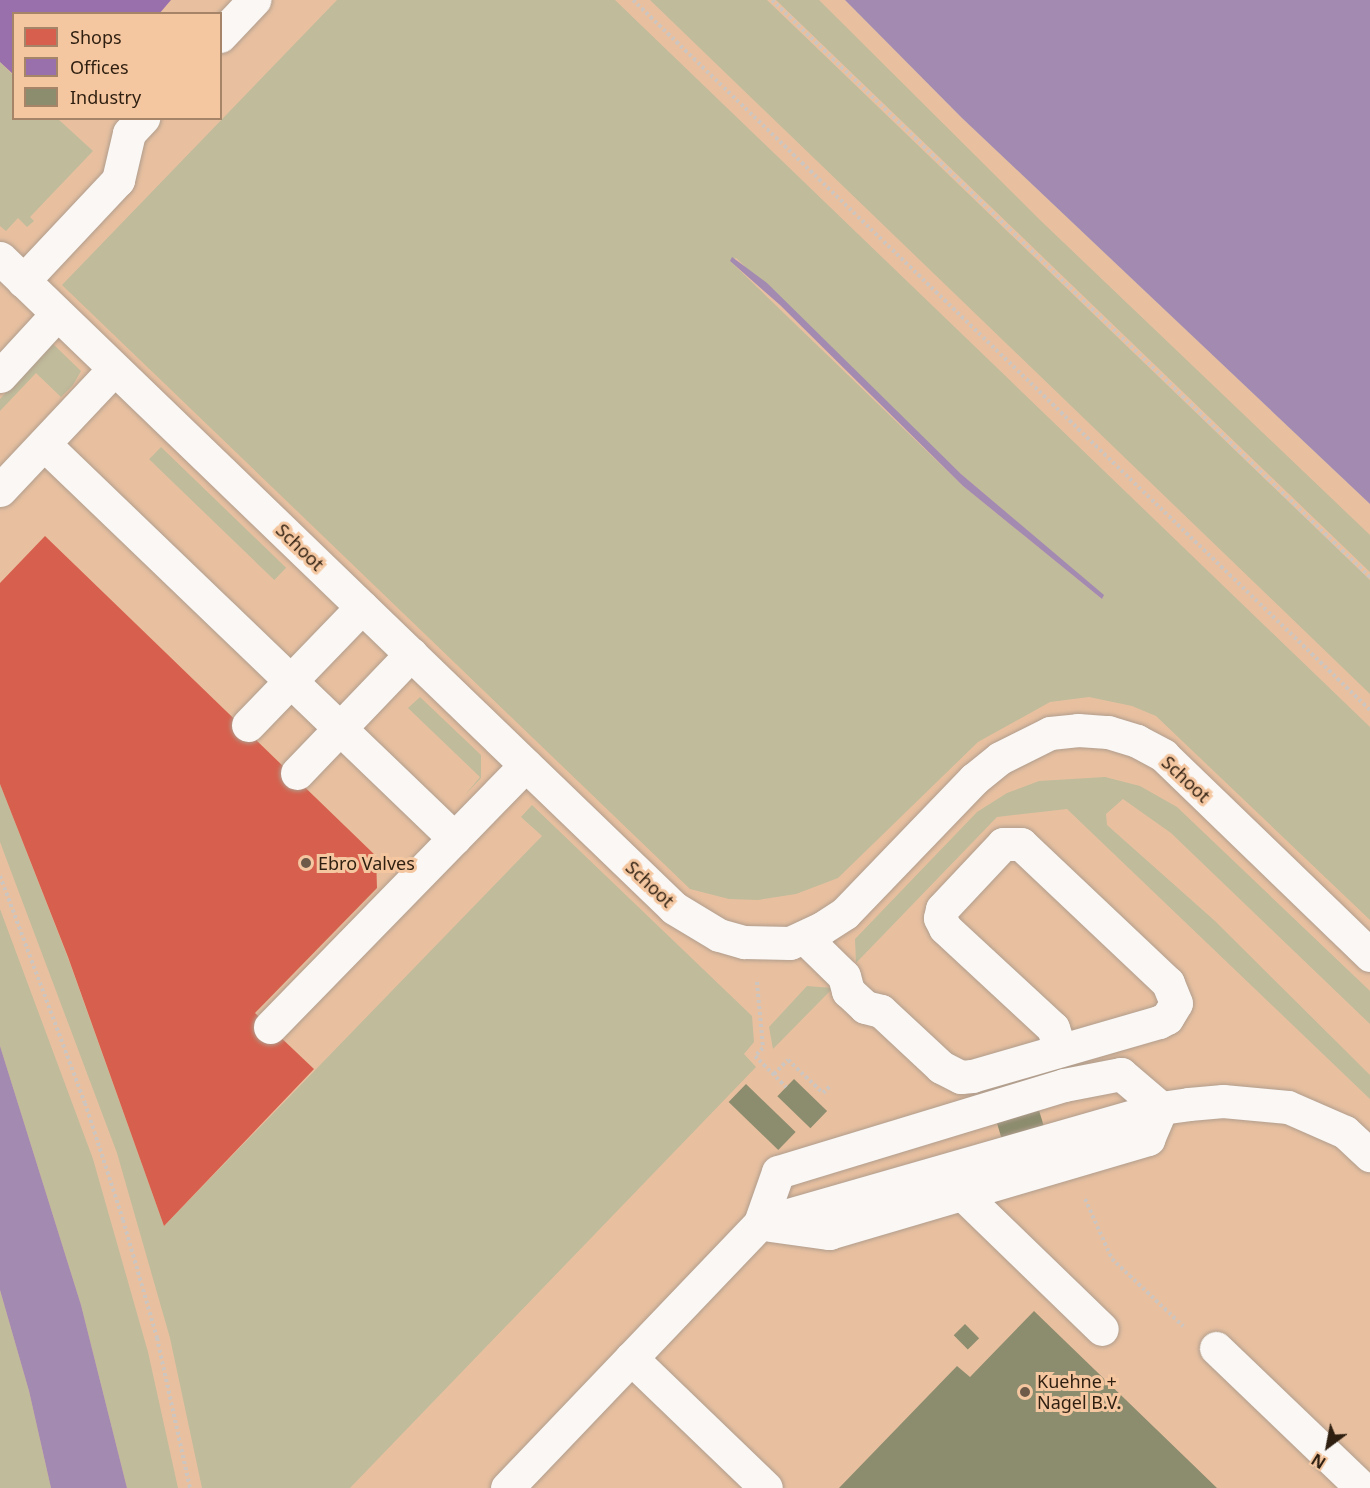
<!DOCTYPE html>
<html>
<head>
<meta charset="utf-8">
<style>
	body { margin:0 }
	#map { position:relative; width:1370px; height:1488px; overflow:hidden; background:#e1c8b4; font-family:"Noto Sans",sans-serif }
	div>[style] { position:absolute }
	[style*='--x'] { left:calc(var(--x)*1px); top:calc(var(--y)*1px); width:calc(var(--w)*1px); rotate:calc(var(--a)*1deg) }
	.built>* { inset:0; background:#e8c0a0 }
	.green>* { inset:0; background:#bfbb9b; transform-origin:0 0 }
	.water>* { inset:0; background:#a38ab0 }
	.shops>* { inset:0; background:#d6604d }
	.offices>* { inset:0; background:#9970ab }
	.industry>* { inset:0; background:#8c8c6e; transform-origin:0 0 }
	.path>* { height:4px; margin-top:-2px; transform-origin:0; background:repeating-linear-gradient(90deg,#cdc5bf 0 3px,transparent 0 6px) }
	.roads { filter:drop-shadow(0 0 2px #b09d8d) drop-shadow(0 0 2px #b09d8d) }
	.minor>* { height:33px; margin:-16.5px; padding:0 16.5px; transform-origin:16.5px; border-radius:16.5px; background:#faf7f4 }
	.dots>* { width:16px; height:16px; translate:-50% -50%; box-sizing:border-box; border:3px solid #f4c7a1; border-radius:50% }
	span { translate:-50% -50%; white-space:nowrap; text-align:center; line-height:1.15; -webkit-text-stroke:6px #f4c7a1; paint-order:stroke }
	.street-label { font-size:18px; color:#2f1f10 }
	.poi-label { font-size:18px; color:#2f1f10 }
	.left { translate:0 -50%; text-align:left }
	.legend { position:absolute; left:12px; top:12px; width:210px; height:108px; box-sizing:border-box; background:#f4c7a1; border:2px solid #a58467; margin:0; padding:8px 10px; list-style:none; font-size:18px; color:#2f1f10 }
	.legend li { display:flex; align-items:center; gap:12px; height:30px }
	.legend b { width:30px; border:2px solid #a58467 }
	.north { position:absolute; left:1298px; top:1416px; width:60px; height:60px; -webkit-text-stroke:4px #f4c7a1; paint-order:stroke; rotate:212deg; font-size:16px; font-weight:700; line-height:24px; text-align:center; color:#2f1f10 }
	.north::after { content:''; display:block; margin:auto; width:21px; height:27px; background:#2f1f10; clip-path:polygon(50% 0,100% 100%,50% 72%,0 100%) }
</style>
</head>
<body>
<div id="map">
	<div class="built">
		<div style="clip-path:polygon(evenodd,0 0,845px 0,962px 118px,1370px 504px,1370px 1488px,0 1488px,0 0,14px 14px,220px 14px,220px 118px,14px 118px,14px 14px)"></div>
	</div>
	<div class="green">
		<div style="clip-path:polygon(evenodd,337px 0,615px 0,1370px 727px,1370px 920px,1156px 716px,1132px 706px,1089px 697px,1050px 702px,978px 742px,838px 878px,796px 894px,758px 900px,729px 899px,690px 889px,62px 285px,337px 0,736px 258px,961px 474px,1103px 595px,1102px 599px,963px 486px,730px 261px,736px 258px)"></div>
		<div style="clip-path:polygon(650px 0,767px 0,1370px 580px,1370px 694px)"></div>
		<div style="clip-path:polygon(776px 0,819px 0,1040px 220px,1370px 535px,1370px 572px)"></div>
		<div style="clip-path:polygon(0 62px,13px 75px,14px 118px,58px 119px,93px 151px,30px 217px,34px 221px,27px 227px,18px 218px,6px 231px,0 226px)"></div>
		<div style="clip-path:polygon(52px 343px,81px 371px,73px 385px,61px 397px,36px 373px,0 411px,0 399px)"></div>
		<div style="left:161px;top:447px;width:174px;height:17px;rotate:44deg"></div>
		<div style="clip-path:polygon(420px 697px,481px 755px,481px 778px,465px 795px,480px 777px,408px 708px)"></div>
		<div style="clip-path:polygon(1105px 777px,1140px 786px,1177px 807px,1370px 991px,1370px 1024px,1171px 833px,1123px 799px,1106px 814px,1107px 825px,1215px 921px,1370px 1075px,1370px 1099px,1067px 809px,997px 817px,856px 963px,855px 939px,977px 812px,1007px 793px,1039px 781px)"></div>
		<div style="clip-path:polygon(0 784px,68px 958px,164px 1226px,542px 836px,521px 817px,532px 805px,752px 1016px,754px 1042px,744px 1054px,756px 1067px,350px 1488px,202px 1488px,170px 1338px,117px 1153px,0 842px)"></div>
		<div style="clip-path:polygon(0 909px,93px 1159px,148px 1352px,178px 1488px,127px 1488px,81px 1305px,0 1046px)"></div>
		<div style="clip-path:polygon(807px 986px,833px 988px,773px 1049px,769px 1027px)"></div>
		<div style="clip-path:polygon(0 1290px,29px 1391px,51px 1488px,0 1488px)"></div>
	</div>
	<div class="water">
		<div style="clip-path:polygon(845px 0,1370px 0,1370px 504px,962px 118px)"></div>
		<div style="clip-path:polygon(732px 257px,767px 283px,961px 474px,1104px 595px,1102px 599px,963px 486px,780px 305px,730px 261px)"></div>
		<div style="clip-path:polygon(0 1046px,81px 1305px,127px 1488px,51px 1488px,29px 1391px,0 1290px)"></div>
	</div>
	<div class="shops">
		<div style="clip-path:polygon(45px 536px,376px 856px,377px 888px,255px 1013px,314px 1069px,164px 1226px,68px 957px,0 784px,0 583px)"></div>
	</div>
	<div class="offices">
		<div style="clip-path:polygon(0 0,171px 0,159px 14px,14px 14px,14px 75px,0 62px)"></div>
	</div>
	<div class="industry">
		<div style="left:794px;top:1079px;width:46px;height:24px;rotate:44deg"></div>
		<div style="left:746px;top:1084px;width:69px;height:25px;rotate:44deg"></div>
		<div style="left:1038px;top:1107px;width:21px;height:44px;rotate:73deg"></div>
		<div style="clip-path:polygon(1034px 1311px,1217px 1488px,839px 1488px,957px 1366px,970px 1377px)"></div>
		<div style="left:965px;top:1324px;width:20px;height:16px;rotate:45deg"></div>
	</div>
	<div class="path">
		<div style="--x:633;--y:0;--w:1023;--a:43.93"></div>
		<div style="--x:772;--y:0;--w:831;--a:43.98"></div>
		<div style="--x:0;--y:876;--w:242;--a:69.5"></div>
		<div style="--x:85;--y:1103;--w:123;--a:72"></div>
		<div style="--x:123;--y:1220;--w:123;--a:73.9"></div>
		<div style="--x:157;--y:1338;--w:154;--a:77.6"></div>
		<div style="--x:757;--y:982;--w:66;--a:84.8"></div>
		<div style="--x:763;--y:1048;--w:11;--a:135"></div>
		<div style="--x:755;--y:1056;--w:44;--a:45"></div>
		<div style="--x:774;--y:1074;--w:20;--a:-45"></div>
		<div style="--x:788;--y:1060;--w:48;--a:43.3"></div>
		<div style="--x:823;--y:1093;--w:11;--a:-45"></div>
		<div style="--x:1085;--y:1199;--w:66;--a:65.8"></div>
		<div style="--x:1112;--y:1259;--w:98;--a:43.3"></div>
	</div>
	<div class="roads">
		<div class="minor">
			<div style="--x:220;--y:36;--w:50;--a:-46.6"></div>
			<div style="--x:0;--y:258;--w:936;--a:43.96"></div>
			<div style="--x:674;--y:908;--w:52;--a:31"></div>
			<div style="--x:719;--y:935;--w:26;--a:16"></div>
			<div style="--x:744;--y:942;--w:46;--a:1.2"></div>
			<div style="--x:790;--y:943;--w:35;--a:-25"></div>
			<div style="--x:822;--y:928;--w:27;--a:-33"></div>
			<div style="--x:845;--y:913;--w:186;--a:-46.1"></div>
			<div style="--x:974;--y:779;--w:33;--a:-39"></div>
			<div style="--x:1000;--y:758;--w:56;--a:-26.6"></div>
			<div style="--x:1050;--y:733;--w:28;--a:-6"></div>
			<div style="--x:1078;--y:730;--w:30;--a:4"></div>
			<div style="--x:1108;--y:732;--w:30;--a:17"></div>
			<div style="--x:1137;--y:741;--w:30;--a:28"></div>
			<div style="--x:1163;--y:755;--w:288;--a:44"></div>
			<div style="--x:23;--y:281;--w:139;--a:-46.8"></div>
			<div style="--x:118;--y:180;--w:48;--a:-76.8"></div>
			<div style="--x:129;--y:133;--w:21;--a:-47"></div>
			<div style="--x:0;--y:376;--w:84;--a:-47.4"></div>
			<div style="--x:44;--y:444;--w:569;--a:43.86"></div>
			<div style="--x:0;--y:490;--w:166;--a:-46.7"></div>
			<div style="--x:248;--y:725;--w:164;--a:-46"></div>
			<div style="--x:297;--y:773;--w:165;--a:-46.2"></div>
			<div style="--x:805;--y:938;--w:54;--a:44.3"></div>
			<div style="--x:844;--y:976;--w:16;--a:75"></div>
			<div style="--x:848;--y:991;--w:23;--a:43"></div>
			<div style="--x:865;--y:1007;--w:16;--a:14"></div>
			<div style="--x:881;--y:1011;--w:82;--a:43"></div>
			<div style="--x:941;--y:1067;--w:22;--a:27"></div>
			<div style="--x:961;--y:1077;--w:11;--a:-5"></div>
			<div style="--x:972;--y:1076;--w:195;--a:-16.1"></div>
			<div style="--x:1159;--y:1022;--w:9;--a:-27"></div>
			<div style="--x:1167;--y:1018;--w:17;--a:-59"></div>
			<div style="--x:1176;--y:1003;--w:22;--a:-112"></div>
			<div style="--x:1168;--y:983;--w:202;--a:-136.6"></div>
			<div style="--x:1021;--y:844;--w:18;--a:180"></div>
			<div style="--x:1003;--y:844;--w:89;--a:133.2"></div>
			<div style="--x:942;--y:909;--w:9;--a:103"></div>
			<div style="--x:940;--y:918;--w:11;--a:63"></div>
			<div style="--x:945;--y:928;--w:147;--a:42.8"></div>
			<div style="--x:1053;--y:1028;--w:23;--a:72"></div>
			<div style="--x:270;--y:1027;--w:366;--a:-45.7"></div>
			<div style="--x:948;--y:1180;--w:214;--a:44.1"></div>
			<div style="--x:760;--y:1223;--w:417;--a:-16"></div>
			<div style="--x:1161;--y:1108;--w:28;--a:-8"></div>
			<div style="--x:1189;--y:1104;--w:34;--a:-5"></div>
			<div style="--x:1223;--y:1101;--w:65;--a:5.3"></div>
			<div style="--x:1288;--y:1107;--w:62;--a:23.7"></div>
			<div style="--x:1345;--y:1132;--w:34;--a:43"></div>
			<div style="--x:770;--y:1225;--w:60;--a:7.7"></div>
			<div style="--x:829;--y:1233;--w:333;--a:-16.4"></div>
			<div style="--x:1148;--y:1139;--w:34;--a:-67"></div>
			<div style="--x:1216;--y:1348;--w:202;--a:43.8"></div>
			<div style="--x:631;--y:1358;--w:187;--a:43.9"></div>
			<div style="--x:507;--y:1488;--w:366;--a:-46.3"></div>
			<div style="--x:760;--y:1223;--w:54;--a:-70.6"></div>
			<div style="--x:778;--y:1172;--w:299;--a:-16.9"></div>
			<div style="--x:1064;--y:1085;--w:58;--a:-10.9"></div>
			<div style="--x:1121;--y:1074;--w:52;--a:40.4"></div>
		</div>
	</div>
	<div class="dots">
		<div style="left:306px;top:863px;background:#6d5a49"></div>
		<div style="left:1025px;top:1392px;background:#6d5a49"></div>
	</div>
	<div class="street-label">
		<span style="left:300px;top:547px;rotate:44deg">Schoot</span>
		<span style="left:1186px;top:779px;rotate:43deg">Schoot</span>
		<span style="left:650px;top:884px;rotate:43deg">Schoot</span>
	</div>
	<div class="poi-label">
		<span class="left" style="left:318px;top:863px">Ebro Valves</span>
		<span class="left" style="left:1037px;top:1392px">Kuehne +<br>Nagel B.V.</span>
	</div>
	<ul class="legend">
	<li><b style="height:16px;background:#d6604d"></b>Shops</li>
	<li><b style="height:16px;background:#9970ab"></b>Offices</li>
	<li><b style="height:16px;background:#8c8c6e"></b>Industry</li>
	</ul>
	<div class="north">N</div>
</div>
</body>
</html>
